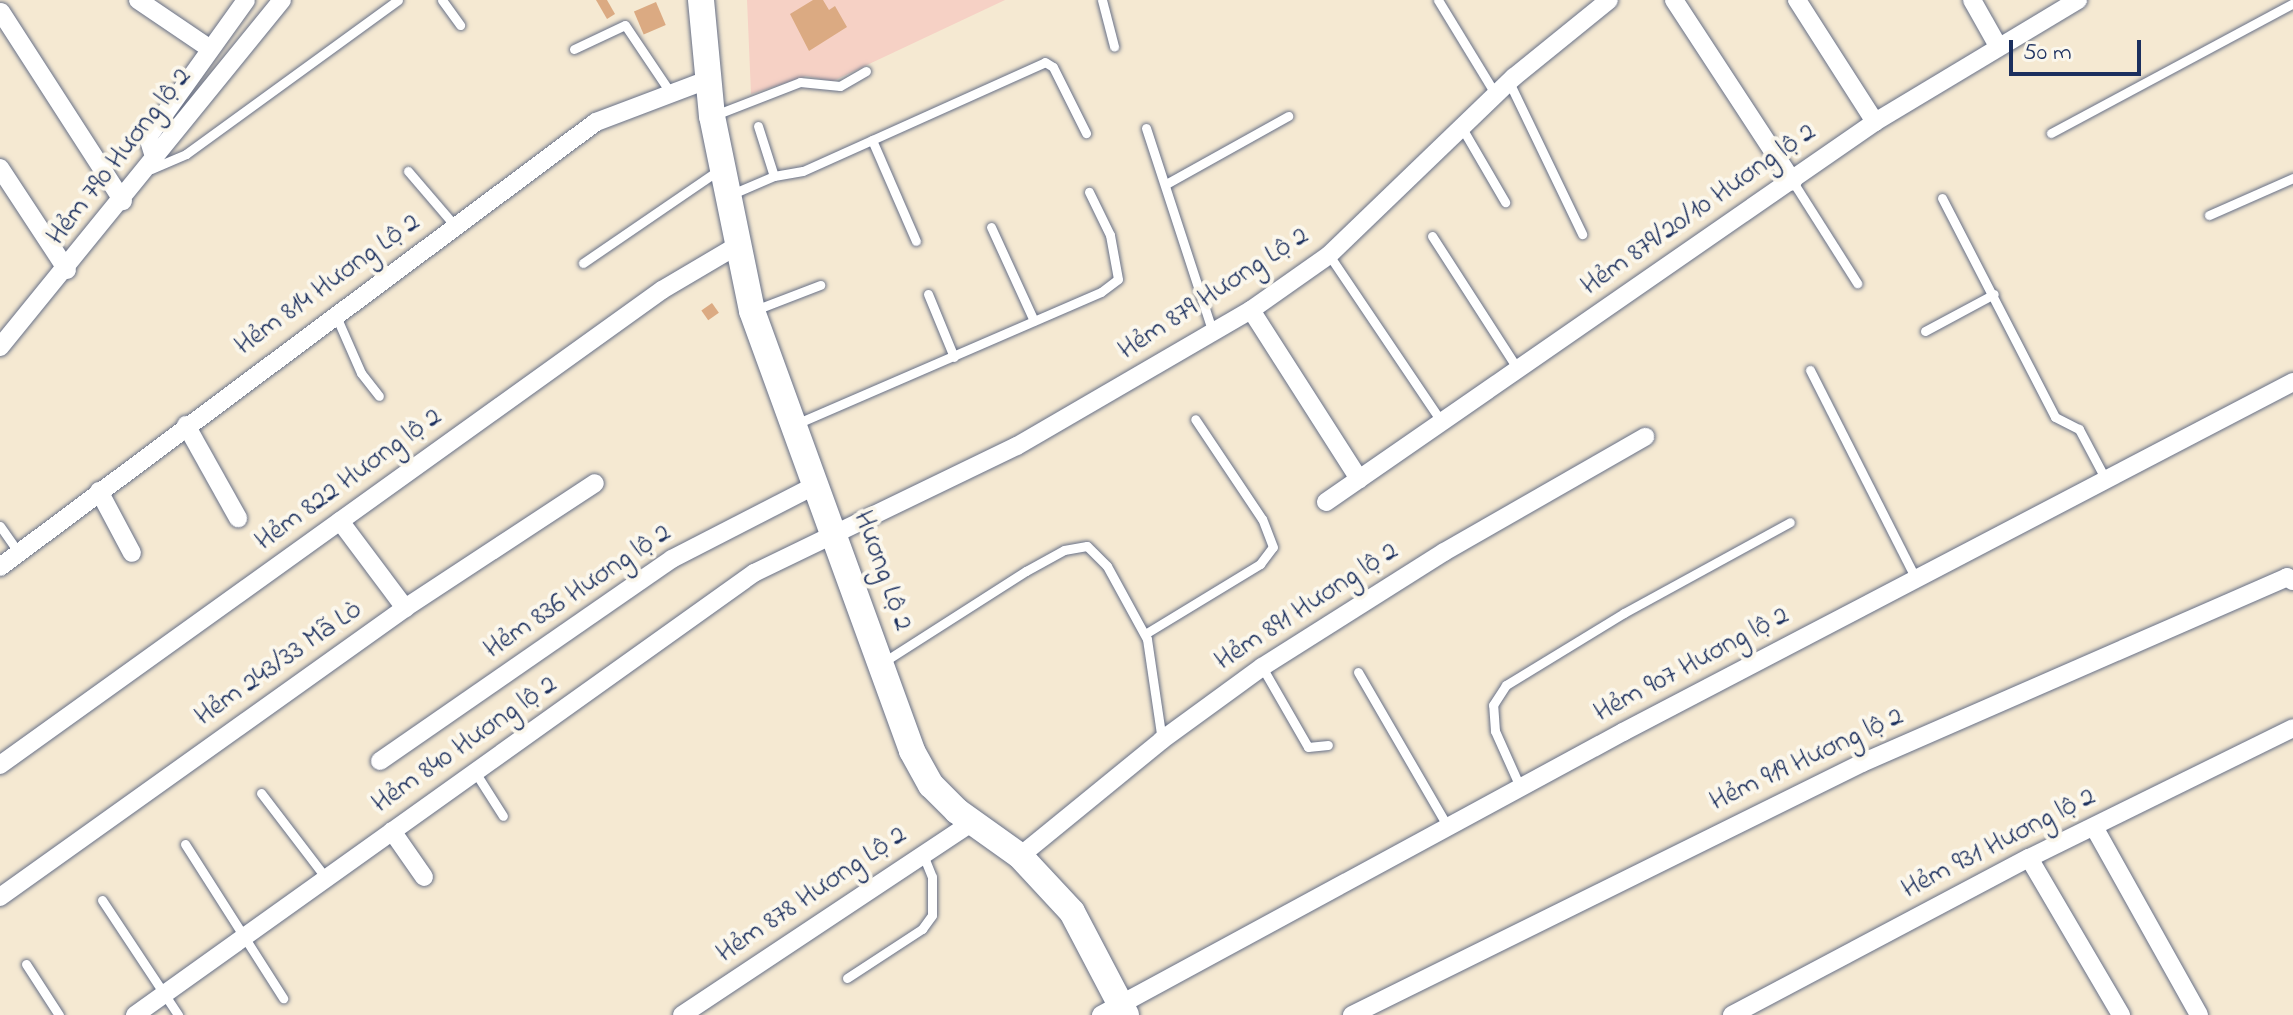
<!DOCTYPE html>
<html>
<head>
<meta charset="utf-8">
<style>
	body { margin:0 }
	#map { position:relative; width:2293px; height:1015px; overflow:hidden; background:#f5e9d2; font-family:"Indie Flower",sans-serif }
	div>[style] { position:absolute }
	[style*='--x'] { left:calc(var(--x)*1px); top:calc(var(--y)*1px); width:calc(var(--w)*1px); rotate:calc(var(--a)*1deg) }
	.built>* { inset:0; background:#f6d1c5 }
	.building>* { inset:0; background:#dbaa82; transform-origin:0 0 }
	.roads { filter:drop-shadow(0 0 2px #677087) drop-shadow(0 0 2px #677087) }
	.lane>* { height:9px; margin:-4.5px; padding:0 4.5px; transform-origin:4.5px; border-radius:4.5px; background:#fff }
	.street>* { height:18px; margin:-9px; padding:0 9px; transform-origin:9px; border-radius:9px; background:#fff }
	.secondary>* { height:26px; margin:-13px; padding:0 13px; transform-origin:13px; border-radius:13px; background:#fff }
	span { translate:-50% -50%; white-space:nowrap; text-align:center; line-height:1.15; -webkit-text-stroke:8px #fbf7ec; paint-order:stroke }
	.street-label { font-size:28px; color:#1b2f5e }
	.scale { position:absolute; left:2009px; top:40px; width:132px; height:36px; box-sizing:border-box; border:4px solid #1b2f5e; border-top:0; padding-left:10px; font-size:24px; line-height:28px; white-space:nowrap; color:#1b2f5e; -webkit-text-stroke:6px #fbf7ec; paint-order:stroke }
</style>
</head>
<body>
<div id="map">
	<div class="built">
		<div style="clip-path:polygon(747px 0,1005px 0,833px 81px,806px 76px,751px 94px)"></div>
	</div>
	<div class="building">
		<div style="clip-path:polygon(596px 0,607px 0,615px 14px,607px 19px)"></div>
		<div style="clip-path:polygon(813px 0,823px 0,829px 10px,835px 6px,847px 27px,809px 51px,790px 14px)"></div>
		<div style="left:656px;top:2px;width:25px;height:24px;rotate:67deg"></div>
		<div style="left:712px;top:303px;width:12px;height:13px;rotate:55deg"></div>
	</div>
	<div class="roads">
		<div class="lane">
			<div style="--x:442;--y:0;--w:31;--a:54"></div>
			<div style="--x:1102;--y:0;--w:48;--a:75.4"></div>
			<div style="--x:1438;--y:0;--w:111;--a:58.6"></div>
			<div style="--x:574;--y:49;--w:56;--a:-25.2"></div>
			<div style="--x:625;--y:25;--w:81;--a:56.1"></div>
			<div style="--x:1509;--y:82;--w:169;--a:64.3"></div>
			<div style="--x:715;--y:115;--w:91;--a:-21.2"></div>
			<div style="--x:800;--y:82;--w:40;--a:5.7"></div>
			<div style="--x:840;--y:86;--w:30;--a:-30"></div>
			<div style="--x:758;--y:126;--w:52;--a:72.3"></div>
			<div style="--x:1146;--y:128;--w:216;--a:71.9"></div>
			<div style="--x:1462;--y:128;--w:86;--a:59.8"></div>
			<div style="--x:2051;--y:133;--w:275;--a:-28.2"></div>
			<div style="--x:872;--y:140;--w:110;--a:66.5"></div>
			<div style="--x:151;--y:169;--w:38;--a:-23"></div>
			<div style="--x:186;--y:154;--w:262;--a:-36"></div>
			<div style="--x:408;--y:171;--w:74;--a:49.4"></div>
			<div style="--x:1793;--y:182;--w:120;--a:57.6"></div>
			<div style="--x:1166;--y:184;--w:140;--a:-29.1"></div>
			<div style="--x:732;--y:194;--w:46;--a:-23.2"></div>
			<div style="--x:774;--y:176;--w:29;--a:-10"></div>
			<div style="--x:803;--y:171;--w:265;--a:-24.2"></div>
			<div style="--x:1045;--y:62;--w:9;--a:32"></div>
			<div style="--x:1053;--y:67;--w:74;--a:63.4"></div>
			<div style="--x:1942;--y:198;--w:246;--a:62.7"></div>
			<div style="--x:2055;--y:417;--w:27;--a:27"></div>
			<div style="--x:2079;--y:429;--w:58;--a:62.1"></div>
			<div style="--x:2209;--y:215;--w:92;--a:-23.8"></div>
			<div style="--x:991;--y:227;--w:103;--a:65.4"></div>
			<div style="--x:1432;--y:236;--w:157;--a:57.2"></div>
			<div style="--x:1329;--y:255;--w:200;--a:56"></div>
			<div style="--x:583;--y:263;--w:165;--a:-34.4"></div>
			<div style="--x:928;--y:294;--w:68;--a:67.6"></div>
			<div style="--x:755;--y:310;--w:70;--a:-21"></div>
			<div style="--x:336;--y:316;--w:62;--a:66.3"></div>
			<div style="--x:361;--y:373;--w:29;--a:52"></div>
			<div style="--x:1925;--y:331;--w:78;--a:-28.2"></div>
			<div style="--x:1810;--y:370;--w:234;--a:63.1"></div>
			<div style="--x:796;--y:424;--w:332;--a:-23.4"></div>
			<div style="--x:1101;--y:292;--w:21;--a:-37"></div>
			<div style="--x:1118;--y:279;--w:45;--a:-100.3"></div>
			<div style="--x:1110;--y:235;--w:48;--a:-116"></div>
			<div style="--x:0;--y:526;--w:33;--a:55"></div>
			<div style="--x:1145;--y:634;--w:135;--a:-31.3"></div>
			<div style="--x:1260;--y:564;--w:21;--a:-53"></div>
			<div style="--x:1273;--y:547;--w:30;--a:-111"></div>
			<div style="--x:1262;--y:519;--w:120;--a:-123.8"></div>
			<div style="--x:882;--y:663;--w:171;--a:-32.6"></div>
			<div style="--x:1026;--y:571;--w:43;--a:-28.9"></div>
			<div style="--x:1064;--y:550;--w:23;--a:-10"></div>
			<div style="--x:1087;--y:546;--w:28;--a:45"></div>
			<div style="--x:1107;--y:566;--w:83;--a:61.3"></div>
			<div style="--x:1147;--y:639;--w:102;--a:81.6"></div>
			<div style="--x:1262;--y:667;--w:92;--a:60.1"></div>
			<div style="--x:1308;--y:747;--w:20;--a:-6"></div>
			<div style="--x:1358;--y:672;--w:179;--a:59.9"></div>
			<div style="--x:475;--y:772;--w:52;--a:57.5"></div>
			<div style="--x:1521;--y:789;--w:64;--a:-114.1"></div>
			<div style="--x:1495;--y:731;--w:26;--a:-94"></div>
			<div style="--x:1493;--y:705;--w:24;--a:-57"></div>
			<div style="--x:1506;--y:685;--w:138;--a:-31.4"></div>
			<div style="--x:1624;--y:613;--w:189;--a:-28.7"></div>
			<div style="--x:261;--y:793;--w:107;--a:52.6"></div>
			<div style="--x:185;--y:844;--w:183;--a:57.5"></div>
			<div style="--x:102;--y:900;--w:138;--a:56.5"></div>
			<div style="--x:26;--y:964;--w:61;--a:57.1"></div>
			<div style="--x:847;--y:978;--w:90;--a:-33.2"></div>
			<div style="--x:922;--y:929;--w:17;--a:-54"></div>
			<div style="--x:932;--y:915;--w:38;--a:-90"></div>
			<div style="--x:932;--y:877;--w:24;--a:-112"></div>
		</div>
		<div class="street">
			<div style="--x:138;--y:0;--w:86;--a:34.1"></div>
			<div style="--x:1674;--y:0;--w:217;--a:56.8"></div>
			<div style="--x:1797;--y:0;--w:145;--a:57.4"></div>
			<div style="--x:1972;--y:0;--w:53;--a:60.5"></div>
			<div style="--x:1;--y:12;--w:225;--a:57.2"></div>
			<div style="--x:155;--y:160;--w:24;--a:-107"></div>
			<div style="--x:148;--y:137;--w:168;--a:-54.4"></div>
			<div style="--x:0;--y:168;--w:122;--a:56.7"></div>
			<div style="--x:1251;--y:310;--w:201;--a:57.4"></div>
			<div style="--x:0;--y:347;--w:447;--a:-50.9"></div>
			<div style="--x:186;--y:425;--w:107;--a:60.8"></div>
			<div style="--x:99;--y:491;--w:70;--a:62"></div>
			<div style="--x:1326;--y:502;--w:668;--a:-34.69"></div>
			<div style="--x:1875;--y:122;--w:237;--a:-31"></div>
			<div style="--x:340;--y:521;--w:109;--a:53.2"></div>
			<div style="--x:0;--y:567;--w:744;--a:-36.75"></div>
			<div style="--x:596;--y:122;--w:119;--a:-20.7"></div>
			<div style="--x:380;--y:761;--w:355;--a:-34.7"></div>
			<div style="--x:672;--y:559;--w:162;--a:-27.2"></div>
			<div style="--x:0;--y:765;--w:815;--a:-35.66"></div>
			<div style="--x:662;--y:290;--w:85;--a:-30.5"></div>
			<div style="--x:2094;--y:827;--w:215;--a:60.8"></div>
			<div style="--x:392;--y:831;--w:56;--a:55.2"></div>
			<div style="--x:1020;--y:856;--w:183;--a:-39.2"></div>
			<div style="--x:1162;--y:740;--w:124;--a:-36.1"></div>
			<div style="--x:1262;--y:667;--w:215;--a:-32.3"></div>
			<div style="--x:1444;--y:552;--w:232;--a:-29.8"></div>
			<div style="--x:2029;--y:858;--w:182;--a:59.6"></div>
			<div style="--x:0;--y:897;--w:498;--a:-35.5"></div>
			<div style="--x:405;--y:608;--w:227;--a:-33.3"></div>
			<div style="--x:135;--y:1015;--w:761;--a:-35.53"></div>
			<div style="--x:754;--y:573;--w:292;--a:-25.8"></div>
			<div style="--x:1017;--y:446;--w:271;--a:-30.2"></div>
			<div style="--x:1251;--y:310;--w:95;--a:-35.2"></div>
			<div style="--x:1329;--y:255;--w:257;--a:-43.9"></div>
			<div style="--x:1514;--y:77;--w:122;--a:-39"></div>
			<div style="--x:682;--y:1015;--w:348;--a:-33.6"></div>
			<div style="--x:1101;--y:1015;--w:594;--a:-28.46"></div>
			<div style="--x:1623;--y:732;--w:756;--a:-27.58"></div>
			<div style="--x:1352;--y:1015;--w:569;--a:-26.29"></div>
			<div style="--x:1862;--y:763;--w:464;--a:-23.6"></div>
			<div style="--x:2287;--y:577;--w:7;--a:34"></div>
			<div style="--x:1732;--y:1015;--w:336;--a:-27.9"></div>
			<div style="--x:2029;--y:858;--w:294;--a:-26.2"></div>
		</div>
		<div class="secondary">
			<div style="--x:701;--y:0;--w:117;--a:84.6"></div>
			<div style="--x:712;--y:116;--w:199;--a:78.4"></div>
			<div style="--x:752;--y:311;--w:468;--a:70"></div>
			<div style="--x:912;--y:751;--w:39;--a:61"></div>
			<div style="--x:931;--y:785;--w:37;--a:45"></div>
			<div style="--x:957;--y:811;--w:77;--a:35.5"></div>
			<div style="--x:1020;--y:856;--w:76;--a:47.1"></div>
			<div style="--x:1072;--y:912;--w:116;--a:62.3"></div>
		</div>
	</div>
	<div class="street-label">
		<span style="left:120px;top:157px;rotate:-52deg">Hẻm 790 Hương lộ 2</span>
		<span style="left:1699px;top:210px;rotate:-35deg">Hẻm 879/20/10 Hương lộ 2</span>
		<span style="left:328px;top:285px;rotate:-36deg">Hẻm 814 Hương Lộ 2</span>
		<span style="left:1214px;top:294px;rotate:-33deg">Hẻm 879 Hương Lộ 2</span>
		<span style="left:349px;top:480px;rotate:-36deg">Hẻm 822 Hương lộ 2</span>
		<span style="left:882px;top:571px;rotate:70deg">Hương Lộ 2</span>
		<span style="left:578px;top:592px;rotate:-34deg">Hẻm 836 Hương lộ 2</span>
		<span style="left:1307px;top:607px;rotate:-33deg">Hẻm 891 Hương lộ 2</span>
		<span style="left:279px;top:664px;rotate:-35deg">Hẻm 243/33 Mã Lò</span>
		<span style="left:1692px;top:665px;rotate:-28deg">Hẻm 907 Hương lộ 2</span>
		<span style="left:465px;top:745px;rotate:-35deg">Hẻm 840 Hương lộ 2</span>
		<span style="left:1807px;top:760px;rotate:-25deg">Hẻm 919 Hương lộ 2</span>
		<span style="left:1999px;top:844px;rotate:-27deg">Hẻm 931 Hương lộ 2</span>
		<span style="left:812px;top:895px;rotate:-34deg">Hẻm 878 Hương Lộ 2</span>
	</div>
	<div class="scale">50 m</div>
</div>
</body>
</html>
